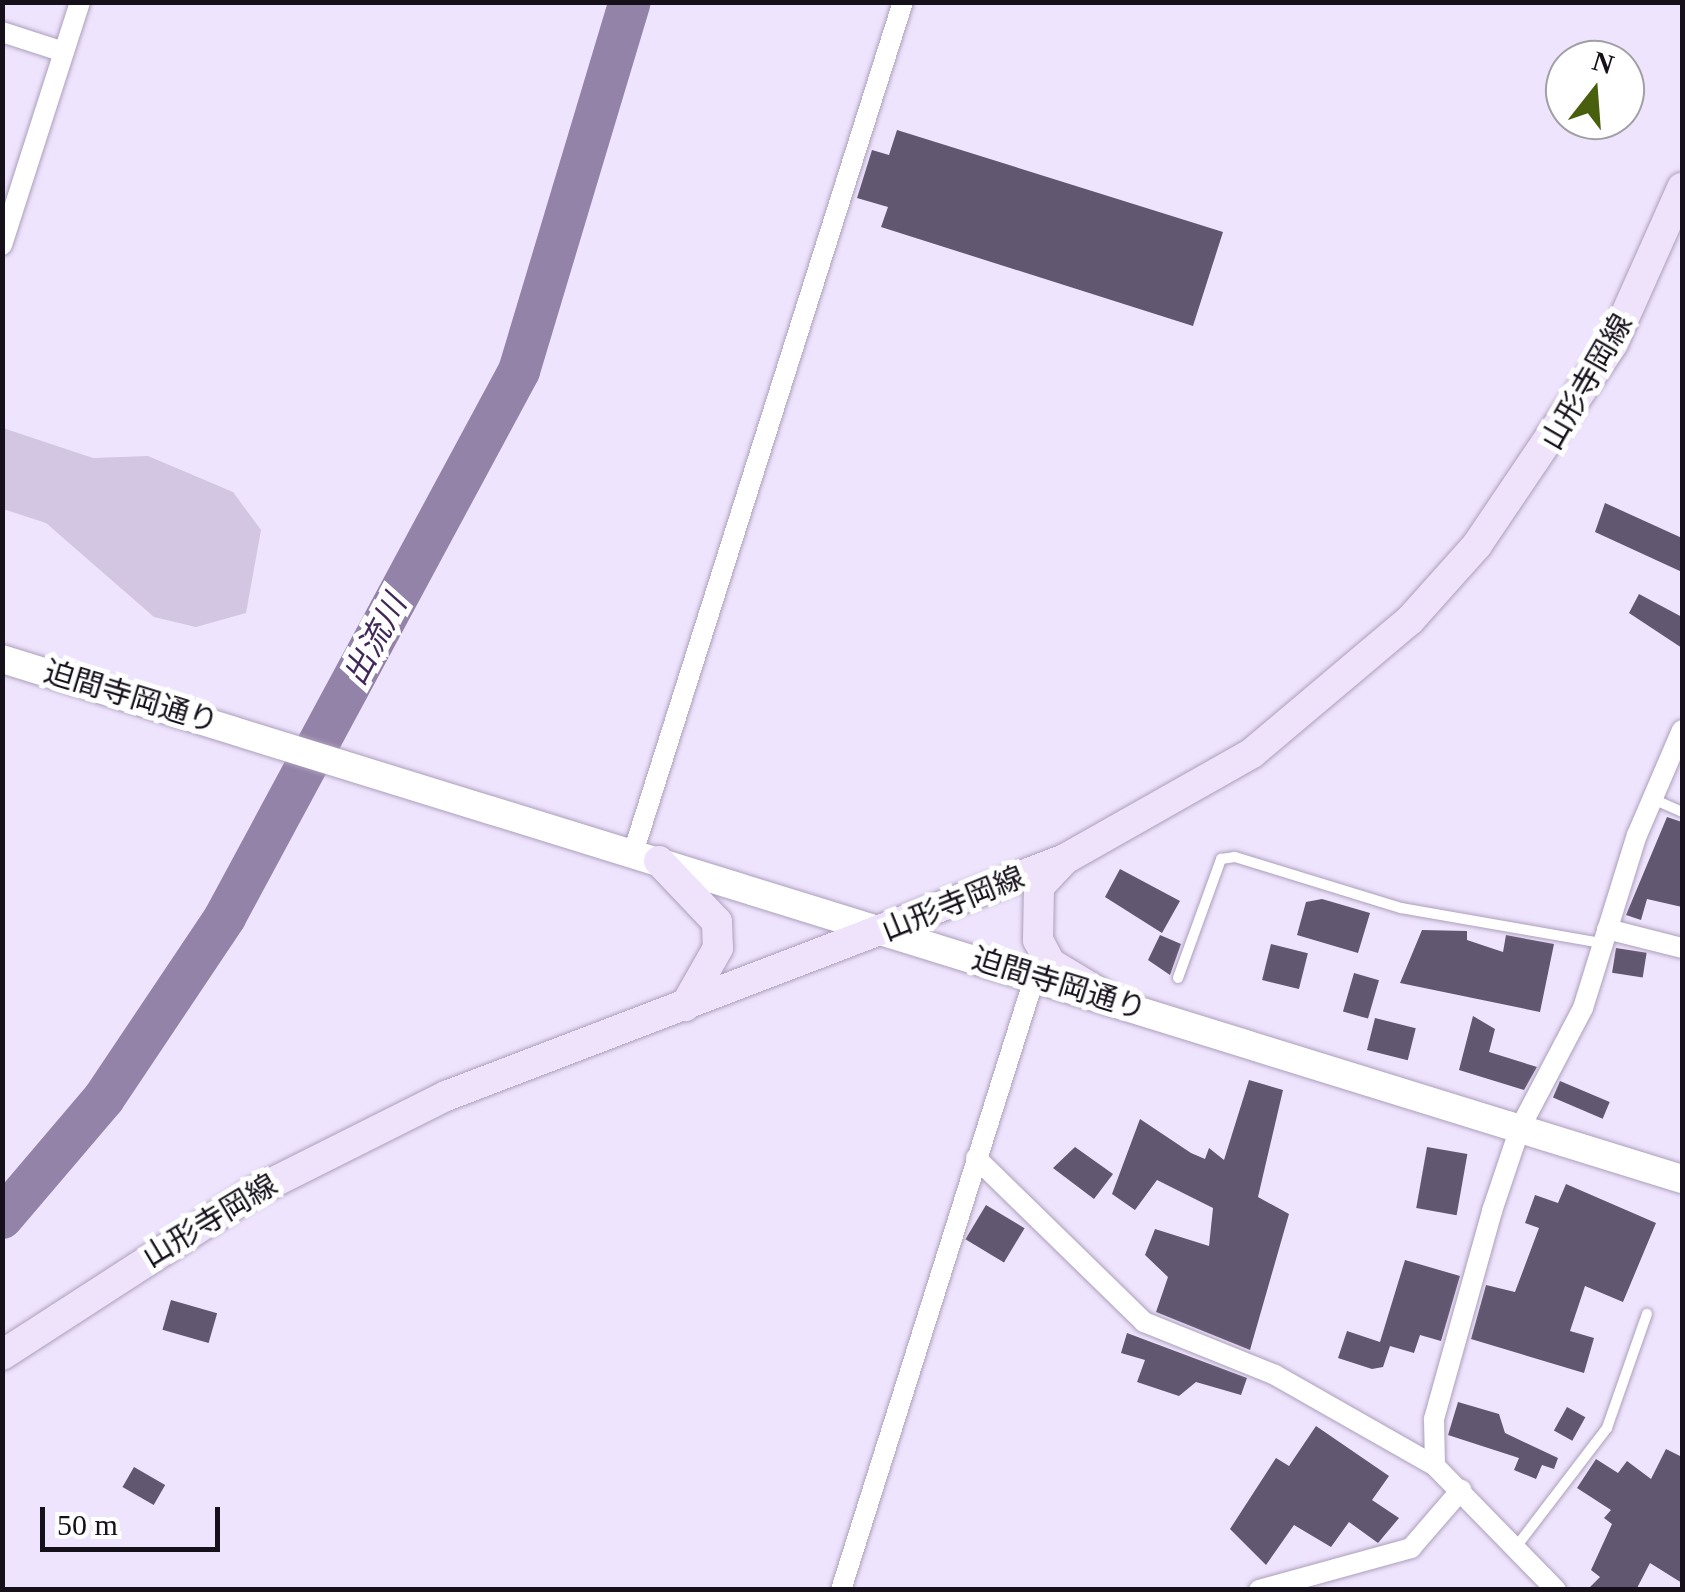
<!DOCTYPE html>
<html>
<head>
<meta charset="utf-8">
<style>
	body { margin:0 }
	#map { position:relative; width:1685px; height:1592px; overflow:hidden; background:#efe4fd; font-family:"Times New Roman","Noto Sans JP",serif }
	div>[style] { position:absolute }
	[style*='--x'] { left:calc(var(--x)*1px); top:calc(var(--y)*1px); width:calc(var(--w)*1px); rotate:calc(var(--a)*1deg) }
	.green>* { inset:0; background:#d3c6e3 }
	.river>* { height:42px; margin:-21px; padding:0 21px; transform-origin:21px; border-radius:21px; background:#9483a8 }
	.building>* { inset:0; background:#625770; transform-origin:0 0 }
	.roads { filter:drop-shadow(0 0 2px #ac9fbc) drop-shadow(0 0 2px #ac9fbc) }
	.service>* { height:10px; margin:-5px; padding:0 5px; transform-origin:5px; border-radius:5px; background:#fff }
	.minor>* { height:20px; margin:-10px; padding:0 10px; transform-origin:10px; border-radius:10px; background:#fff }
	.tertiary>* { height:28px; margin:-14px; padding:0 14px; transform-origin:14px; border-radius:14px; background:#fff }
	.secondary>* { height:30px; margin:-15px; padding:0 15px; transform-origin:15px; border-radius:15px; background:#efe3fc }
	span { translate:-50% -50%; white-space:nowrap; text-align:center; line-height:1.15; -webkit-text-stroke:10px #fff; paint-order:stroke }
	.street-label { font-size:30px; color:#15101a }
	.water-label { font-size:32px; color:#412859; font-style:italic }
	.frame { position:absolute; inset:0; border:5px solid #15101a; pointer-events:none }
	.north { position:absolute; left:1545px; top:40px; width:100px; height:100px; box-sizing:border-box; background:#fff; border:2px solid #a19fa3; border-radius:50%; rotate:17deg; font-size:28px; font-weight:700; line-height:40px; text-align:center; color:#15101a }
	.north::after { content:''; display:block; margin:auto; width:35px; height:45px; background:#48600d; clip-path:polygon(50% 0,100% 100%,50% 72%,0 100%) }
	.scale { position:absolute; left:40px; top:1507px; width:180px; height:45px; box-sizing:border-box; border:5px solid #15101a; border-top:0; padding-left:12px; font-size:30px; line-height:35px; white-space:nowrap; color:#15101a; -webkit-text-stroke:8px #fff; paint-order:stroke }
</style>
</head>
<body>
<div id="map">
	<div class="green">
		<div style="clip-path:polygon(3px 428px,93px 458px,148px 456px,233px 492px,261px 530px,246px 613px,196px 627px,154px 617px,46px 523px,3px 509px)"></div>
	</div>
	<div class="river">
		<div style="--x:2;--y:1218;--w:157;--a:-49.6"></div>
		<div style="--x:104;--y:1098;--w:218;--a:-56.2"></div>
		<div style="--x:225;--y:917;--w:620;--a:-61.7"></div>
		<div style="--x:519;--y:371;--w:385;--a:-73.3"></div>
	</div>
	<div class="building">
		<div style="clip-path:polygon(897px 130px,1223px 232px,1193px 326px,881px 227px,888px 207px,857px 198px,872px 150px,889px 155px)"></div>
		<div style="clip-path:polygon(1605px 503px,1682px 538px,1682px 572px,1595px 532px)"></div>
		<div style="clip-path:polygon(1639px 594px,1682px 617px,1682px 648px,1629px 613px)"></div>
		<div style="clip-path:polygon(1667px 817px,1682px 822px,1682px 907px,1647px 899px,1641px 920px,1626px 915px)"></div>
		<div style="clip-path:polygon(1120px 869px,1180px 901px,1162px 933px,1105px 897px)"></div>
		<div style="clip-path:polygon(1322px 899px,1370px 913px,1358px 953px,1297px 935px,1306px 902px)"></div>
		<div style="clip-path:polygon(1422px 930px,1467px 931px,1467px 940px,1503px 952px,1506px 935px,1554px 944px,1540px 1012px,1400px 983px)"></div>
		<div style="clip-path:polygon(1160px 935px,1181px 944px,1170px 975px,1148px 960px)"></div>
		<div style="left:1271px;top:944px;width:38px;height:37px;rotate:14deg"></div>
		<div style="left:1616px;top:948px;width:31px;height:25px;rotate:9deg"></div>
		<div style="left:1354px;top:973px;width:26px;height:40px;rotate:16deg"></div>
		<div style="clip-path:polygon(1473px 1016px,1495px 1029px,1489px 1052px,1537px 1067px,1524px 1090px,1459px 1070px)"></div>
		<div style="left:1375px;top:1018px;width:42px;height:33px;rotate:14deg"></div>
		<div style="clip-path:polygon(1249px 1080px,1283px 1090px,1258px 1197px,1289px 1214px,1250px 1350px,1156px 1312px,1168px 1277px,1145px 1255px,1155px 1229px,1209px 1246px,1213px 1208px,1157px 1180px,1135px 1210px,1112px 1194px,1140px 1119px,1191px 1153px,1205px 1159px,1209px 1148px,1224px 1160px)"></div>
		<div style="left:1560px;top:1081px;width:54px;height:18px;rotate:23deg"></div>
		<div style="clip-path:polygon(1075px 1147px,1113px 1174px,1094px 1199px,1053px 1168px)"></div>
		<div style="left:1427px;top:1147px;width:41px;height:62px;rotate:10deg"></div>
		<div style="clip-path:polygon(1566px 1184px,1656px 1223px,1623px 1302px,1585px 1286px,1570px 1331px,1594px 1338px,1584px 1373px,1471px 1339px,1486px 1285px,1515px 1292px,1539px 1228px,1525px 1223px,1535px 1195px,1558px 1203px)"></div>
		<div style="left:986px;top:1205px;width:45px;height:40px;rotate:31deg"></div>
		<div style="clip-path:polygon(1405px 1260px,1460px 1276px,1441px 1341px,1420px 1335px,1414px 1353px,1390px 1346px,1383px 1367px,1372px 1369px,1338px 1358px,1347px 1331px,1380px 1342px)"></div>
		<div style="left:171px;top:1300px;width:48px;height:31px;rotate:16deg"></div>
		<div style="clip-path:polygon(1127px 1333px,1247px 1378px,1241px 1395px,1196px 1382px,1179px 1396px,1137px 1382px,1145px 1360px,1121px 1353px)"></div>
		<div style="clip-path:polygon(1458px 1402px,1499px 1414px,1505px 1433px,1558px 1458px,1554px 1469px,1542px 1465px,1536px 1479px,1514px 1470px,1519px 1458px,1448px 1435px)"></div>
		<div style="left:1567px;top:1407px;width:21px;height:27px;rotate:29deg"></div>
		<div style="clip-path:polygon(1316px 1426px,1389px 1476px,1372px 1500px,1399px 1518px,1378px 1543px,1349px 1522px,1331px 1547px,1294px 1525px,1266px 1565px,1230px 1529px,1276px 1458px,1289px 1466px)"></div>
		<div style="clip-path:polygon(1666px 1449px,1682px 1457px,1682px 1583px,1650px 1563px,1636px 1590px,1587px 1590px,1600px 1577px,1591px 1570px,1612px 1524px,1604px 1518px,1611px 1510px,1577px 1488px,1596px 1459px,1618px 1473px,1627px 1461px,1651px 1479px)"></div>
		<div style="left:134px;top:1467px;width:36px;height:23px;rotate:30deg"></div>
	</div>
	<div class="roads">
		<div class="service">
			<div style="--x:1653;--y:799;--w:32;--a:24"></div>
			<div style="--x:1178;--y:978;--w:127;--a:-70.1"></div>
			<div style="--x:1221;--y:859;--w:14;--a:-8"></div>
			<div style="--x:1235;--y:857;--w:174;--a:17.1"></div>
			<div style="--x:1401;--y:908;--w:204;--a:9.9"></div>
			<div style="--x:1516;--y:1547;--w:150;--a:-52.6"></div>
			<div style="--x:1607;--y:1428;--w:121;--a:-70.7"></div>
		</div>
		<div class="minor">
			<div style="--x:2;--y:32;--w:65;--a:17.9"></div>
			<div style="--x:2;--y:245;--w:255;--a:-72.2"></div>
			<div style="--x:633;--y:853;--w:893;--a:-72.4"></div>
			<div style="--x:1607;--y:929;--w:77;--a:14.2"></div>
			<div style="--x:976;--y:1158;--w:235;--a:44.3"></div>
			<div style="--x:1144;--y:1322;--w:141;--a:22"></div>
			<div style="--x:1275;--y:1375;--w:184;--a:29.6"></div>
			<div style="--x:1435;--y:1466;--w:173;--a:45.7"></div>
			<div style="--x:1435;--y:1466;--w:47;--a:-91.2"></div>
			<div style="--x:1434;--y:1419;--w:216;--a:-74.4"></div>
			<div style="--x:1492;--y:1211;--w:88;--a:-71.4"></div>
			<div style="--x:1520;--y:1128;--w:136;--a:-62.3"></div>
			<div style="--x:1583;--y:1008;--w:181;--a:-72.7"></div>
			<div style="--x:1637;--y:835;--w:114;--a:-66.8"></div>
			<div style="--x:841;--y:1590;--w:644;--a:-72.47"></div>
			<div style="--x:1259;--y:1590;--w:158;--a:-15.4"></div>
			<div style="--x:1411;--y:1548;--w:77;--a:-49.2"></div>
		</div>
		<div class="tertiary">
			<div style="--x:2;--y:659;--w:1759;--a:17.2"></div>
		</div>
		<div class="secondary">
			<div style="--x:659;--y:861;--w:84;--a:46.4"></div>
			<div style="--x:717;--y:922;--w:26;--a:88"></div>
			<div style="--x:718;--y:948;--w:67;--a:119.6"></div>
			<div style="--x:1063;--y:861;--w:35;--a:133"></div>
			<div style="--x:1039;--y:887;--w:53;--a:91.1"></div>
			<div style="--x:1038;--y:940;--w:26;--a:62"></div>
			<div style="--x:1050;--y:963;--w:68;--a:31.1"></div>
			<div style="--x:2;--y:1355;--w:298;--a:-32.9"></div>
			<div style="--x:252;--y:1193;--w:217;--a:-26.6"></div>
			<div style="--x:446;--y:1096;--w:663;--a:-20.95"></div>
			<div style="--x:1065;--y:859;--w:215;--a:-29.5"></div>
			<div style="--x:1252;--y:753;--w:207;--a:-40.1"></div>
			<div style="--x:1410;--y:620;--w:101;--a:-48.2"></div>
			<div style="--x:1477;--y:545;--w:244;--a:-56"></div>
			<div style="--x:1613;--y:343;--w:170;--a:-66"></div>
		</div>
	</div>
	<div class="street-label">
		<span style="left:1587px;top:382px;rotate:-60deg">山形寺岡線</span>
		<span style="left:131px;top:697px;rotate:17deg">迫間寺岡通り</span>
		<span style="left:953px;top:904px;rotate:-22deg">山形寺岡線</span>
		<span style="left:1059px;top:984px;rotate:17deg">迫間寺岡通り</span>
		<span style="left:210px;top:1221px;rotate:-31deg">山形寺岡線</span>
	</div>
	<div class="water-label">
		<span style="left:375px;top:640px;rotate:-62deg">出流川</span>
	</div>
	<div class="frame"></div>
	<div class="north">N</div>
	<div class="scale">50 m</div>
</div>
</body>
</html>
